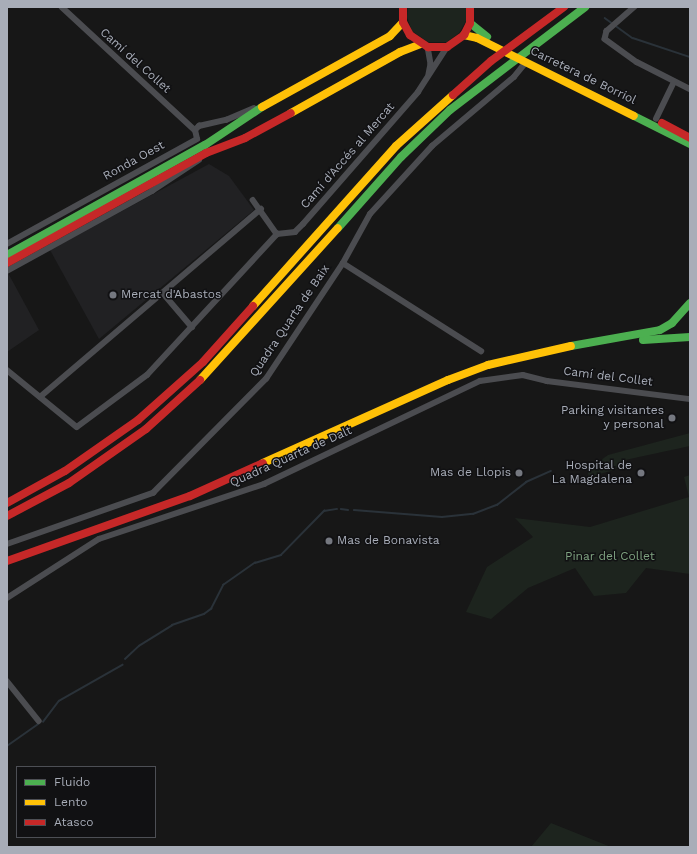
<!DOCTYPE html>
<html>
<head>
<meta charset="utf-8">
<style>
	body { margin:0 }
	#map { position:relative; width:697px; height:854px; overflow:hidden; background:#171717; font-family:"Work Sans",sans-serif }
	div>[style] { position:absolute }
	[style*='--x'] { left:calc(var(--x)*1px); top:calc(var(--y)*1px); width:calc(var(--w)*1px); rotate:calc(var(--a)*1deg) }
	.built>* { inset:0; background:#212123 }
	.green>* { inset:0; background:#1d241e }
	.stream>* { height:1.5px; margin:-0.75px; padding:0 0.75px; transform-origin:0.75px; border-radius:0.75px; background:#2a3239 }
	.street>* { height:5.5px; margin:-2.75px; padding:0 2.75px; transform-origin:2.75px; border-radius:2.75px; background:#4b4c50 }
	.fast>* { height:8px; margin:-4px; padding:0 4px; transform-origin:4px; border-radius:4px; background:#4caf50 }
	.slow>* { height:8px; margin:-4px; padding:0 4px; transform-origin:4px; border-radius:4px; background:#ffc107 }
	.jam>* { height:8px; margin:-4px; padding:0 4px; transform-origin:4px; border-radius:4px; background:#c62828 }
	.dots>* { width:11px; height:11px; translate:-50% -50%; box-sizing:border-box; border:2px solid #111113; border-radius:50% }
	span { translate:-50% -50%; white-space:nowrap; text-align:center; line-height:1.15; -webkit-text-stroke:3px #111113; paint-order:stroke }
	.street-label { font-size:12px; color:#a8adb8 }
	.poi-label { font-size:12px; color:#a8adb8 }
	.left { translate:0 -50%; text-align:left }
	.right { translate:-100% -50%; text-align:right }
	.park-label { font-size:12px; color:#7fa381 }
	.frame { position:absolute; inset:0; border:8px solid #a8adb8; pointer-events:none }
	.legend { position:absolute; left:16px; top:766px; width:140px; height:72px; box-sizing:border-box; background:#111113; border:1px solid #4d4f55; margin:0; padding:5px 7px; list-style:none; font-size:12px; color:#a8adb8 }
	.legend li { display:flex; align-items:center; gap:8px; height:20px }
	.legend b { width:20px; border:1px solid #4d4f55 }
</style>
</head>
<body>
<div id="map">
	<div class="built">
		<div style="clip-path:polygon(209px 164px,229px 176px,254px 210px,99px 339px,50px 250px)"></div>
		<div style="clip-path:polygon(7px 271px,39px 330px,7px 352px)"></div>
	</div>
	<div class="green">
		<div style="clip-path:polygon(408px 7px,466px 7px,466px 21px,459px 33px,447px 42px,428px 42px,412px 31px,407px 17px)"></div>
		<div style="clip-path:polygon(690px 433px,690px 446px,625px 460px,614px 470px,589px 477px,587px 470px,608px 455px)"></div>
		<div style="clip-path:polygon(690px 475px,690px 574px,646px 568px,626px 593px,594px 596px,575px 568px,528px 588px,491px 619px,466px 612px,487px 567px,533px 537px,515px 518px,590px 527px,689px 497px,684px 477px)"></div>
		<div style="clip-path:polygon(551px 823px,611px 847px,531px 847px)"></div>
	</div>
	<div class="stream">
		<div style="--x:605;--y:18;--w:34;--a:36"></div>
		<div style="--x:633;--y:38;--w:60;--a:18.4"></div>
		<div style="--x:341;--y:509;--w:7;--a:8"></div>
		<div style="--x:354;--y:510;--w:88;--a:4.5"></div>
		<div style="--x:442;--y:517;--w:31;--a:-6"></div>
		<div style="--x:473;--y:514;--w:26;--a:-21"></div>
		<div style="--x:497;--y:505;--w:37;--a:-38"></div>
		<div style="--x:526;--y:482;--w:27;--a:-24"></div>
		<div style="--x:125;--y:659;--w:19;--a:-43"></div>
		<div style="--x:139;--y:646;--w:39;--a:-32"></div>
		<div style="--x:172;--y:625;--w:34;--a:-19"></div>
		<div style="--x:204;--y:614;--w:9;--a:-36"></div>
		<div style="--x:211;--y:609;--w:27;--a:-63"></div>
		<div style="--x:223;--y:585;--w:39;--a:-35"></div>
		<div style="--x:255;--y:563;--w:27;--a:-17"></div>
		<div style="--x:281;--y:555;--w:62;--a:-45.7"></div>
		<div style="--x:324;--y:511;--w:13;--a:-9"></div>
		<div style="--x:43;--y:722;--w:26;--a:-53"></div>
		<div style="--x:59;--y:701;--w:73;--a:-29.7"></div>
		<div style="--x:7;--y:746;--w:39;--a:-35"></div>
	</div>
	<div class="street">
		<div style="--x:62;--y:7;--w:181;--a:42.8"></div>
		<div style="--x:635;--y:7;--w:37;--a:139"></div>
		<div style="--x:607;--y:31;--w:8;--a:104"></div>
		<div style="--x:605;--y:39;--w:39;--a:36"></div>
		<div style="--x:637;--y:62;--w:59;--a:27"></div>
		<div style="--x:428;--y:47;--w:17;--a:80"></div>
		<div style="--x:431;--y:64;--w:10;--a:101"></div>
		<div style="--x:656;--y:119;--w:41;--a:-64.1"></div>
		<div style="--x:253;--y:200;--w:42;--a:54.8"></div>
		<div style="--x:277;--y:234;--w:18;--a:-6"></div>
		<div style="--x:295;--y:232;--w:11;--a:-45"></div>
		<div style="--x:303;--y:224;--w:175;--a:-48.9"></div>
		<div style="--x:418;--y:92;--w:54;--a:-57.2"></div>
		<div style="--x:7;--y:244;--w:217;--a:-28.9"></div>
		<div style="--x:197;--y:139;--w:9;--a:-103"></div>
		<div style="--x:195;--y:130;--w:6;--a:-45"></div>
		<div style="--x:199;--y:126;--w:28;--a:-13"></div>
		<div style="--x:226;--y:120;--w:30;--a:-23"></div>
		<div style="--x:343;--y:263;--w:164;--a:32.5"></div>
		<div style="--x:7;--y:271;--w:166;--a:-28.9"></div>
		<div style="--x:152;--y:191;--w:56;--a:-33.4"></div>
		<div style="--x:163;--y:293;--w:45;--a:49.5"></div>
		<div style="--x:7;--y:370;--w:90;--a:39.2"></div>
		<div style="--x:77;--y:427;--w:87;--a:-36.6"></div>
		<div style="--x:147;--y:375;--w:192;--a:-47.3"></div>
		<div style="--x:40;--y:397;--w:290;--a:-40.4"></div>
		<div style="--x:7;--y:544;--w:155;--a:-19.3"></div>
		<div style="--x:153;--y:493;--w:161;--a:-45.3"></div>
		<div style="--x:266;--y:379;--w:139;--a:-56.4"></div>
		<div style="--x:343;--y:263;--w:56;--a:-61.1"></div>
		<div style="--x:370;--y:214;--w:92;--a:-47.6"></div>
		<div style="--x:432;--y:146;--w:107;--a:-40.1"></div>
		<div style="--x:514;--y:77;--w:19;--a:-51"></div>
		<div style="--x:7;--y:598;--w:109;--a:-32.7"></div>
		<div style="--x:99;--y:539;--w:174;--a:-18.4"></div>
		<div style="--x:264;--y:484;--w:239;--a:-25.5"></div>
		<div style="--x:480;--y:381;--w:43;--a:-7.9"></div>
		<div style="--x:523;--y:375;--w:25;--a:14"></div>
		<div style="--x:547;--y:381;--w:144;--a:7.2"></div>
		<div style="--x:7;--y:681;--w:51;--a:51.3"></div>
	</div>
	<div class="fast">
		<div style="--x:470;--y:23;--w:22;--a:39"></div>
		<div style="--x:634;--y:116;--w:63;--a:26.6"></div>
		<div style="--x:338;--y:228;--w:95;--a:-48.4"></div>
		<div style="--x:401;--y:157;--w:68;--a:-43.8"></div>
		<div style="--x:450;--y:110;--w:170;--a:-37.3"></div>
		<div style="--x:7;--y:255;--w:227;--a:-29.1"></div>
		<div style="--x:205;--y:145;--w:69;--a:-33.7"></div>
		<div style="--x:643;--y:340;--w:47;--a:-3.7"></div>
		<div style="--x:571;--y:346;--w:90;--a:-10.2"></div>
		<div style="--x:660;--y:330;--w:14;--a:-30"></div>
		<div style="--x:672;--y:323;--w:27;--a:-48"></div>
	</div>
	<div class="slow">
		<div style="--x:464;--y:35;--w:13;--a:13"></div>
		<div style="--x:477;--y:38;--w:175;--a:26.4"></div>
		<div style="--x:262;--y:107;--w:146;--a:-29"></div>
		<div style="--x:390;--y:36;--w:19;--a:-47"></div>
		<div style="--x:291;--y:113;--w:125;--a:-29.2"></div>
		<div style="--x:400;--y:52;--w:22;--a:-21"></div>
		<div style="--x:253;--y:306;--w:215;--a:-48.2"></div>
		<div style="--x:396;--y:146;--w:76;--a:-41.8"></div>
		<div style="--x:200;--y:380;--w:205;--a:-47.8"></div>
		<div style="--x:263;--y:463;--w:203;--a:-24.2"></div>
		<div style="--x:448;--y:380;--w:43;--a:-20.6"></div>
		<div style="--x:488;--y:365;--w:85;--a:-12.9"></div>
	</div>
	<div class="jam">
		<div style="--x:403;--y:7;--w:15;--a:90"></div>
		<div style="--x:403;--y:22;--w:15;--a:62"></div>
		<div style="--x:410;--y:35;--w:22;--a:34"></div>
		<div style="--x:428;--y:47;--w:19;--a:0"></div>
		<div style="--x:447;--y:47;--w:21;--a:-35"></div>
		<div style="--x:464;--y:35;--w:13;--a:-63"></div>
		<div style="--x:470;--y:23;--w:16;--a:-90"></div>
		<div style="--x:453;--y:95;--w:51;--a:-41.8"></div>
		<div style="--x:491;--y:61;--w:91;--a:-36.5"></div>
		<div style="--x:662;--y:123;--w:32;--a:28"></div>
		<div style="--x:7;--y:263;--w:227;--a:-28.9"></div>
		<div style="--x:206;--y:153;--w:42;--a:-21"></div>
		<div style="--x:245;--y:138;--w:52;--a:-28.5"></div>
		<div style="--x:7;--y:503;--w:66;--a:-28.9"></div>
		<div style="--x:65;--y:471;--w:89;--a:-34.9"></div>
		<div style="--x:138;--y:420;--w:87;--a:-41.7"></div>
		<div style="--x:203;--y:362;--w:75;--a:-48.2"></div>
		<div style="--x:7;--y:516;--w:70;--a:-28"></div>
		<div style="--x:69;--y:483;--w:94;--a:-35"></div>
		<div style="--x:146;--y:429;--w:73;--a:-42.2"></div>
		<div style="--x:7;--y:561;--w:194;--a:-19.6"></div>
		<div style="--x:190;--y:496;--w:80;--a:-24.3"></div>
	</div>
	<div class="dots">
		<div style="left:113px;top:295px;background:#757880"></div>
		<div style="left:672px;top:418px;background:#757880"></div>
		<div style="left:519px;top:473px;background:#757880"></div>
		<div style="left:641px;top:473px;background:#757880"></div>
		<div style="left:329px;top:541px;background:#757880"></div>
	</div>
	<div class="street-label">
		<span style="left:135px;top:61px;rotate:42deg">Camí del Collet</span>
		<span style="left:583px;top:76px;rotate:26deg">Carretera de Borriol</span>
		<span style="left:348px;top:156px;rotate:-49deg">Camí d'Accés al Mercat</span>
		<span style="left:134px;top:161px;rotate:-29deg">Ronda Oest</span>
		<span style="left:290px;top:321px;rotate:-56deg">Quadra Quarta de Baix</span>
		<span style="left:608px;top:377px;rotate:7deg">Camí del Collet</span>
		<span style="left:291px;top:457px;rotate:-24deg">Quadra Quarta de Dalt</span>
	</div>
	<div class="poi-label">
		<span class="left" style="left:121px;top:295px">Mercat d'Abastos</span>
		<span class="right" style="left:664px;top:418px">Parking visitantes<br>y personal</span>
		<span class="right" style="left:632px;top:473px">Hospital de<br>La Magdalena</span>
		<span class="right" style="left:511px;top:473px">Mas de Llopis</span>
		<span class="left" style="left:337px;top:541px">Mas de Bonavista</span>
	</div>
	<div class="park-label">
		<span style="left:610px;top:557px">Pinar del Collet</span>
	</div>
	<div class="frame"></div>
	<ul class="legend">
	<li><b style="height:5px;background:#4caf50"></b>Fluido</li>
	<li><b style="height:5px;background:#ffc107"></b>Lento</li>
	<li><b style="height:5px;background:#c62828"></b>Atasco</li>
	</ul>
</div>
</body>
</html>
